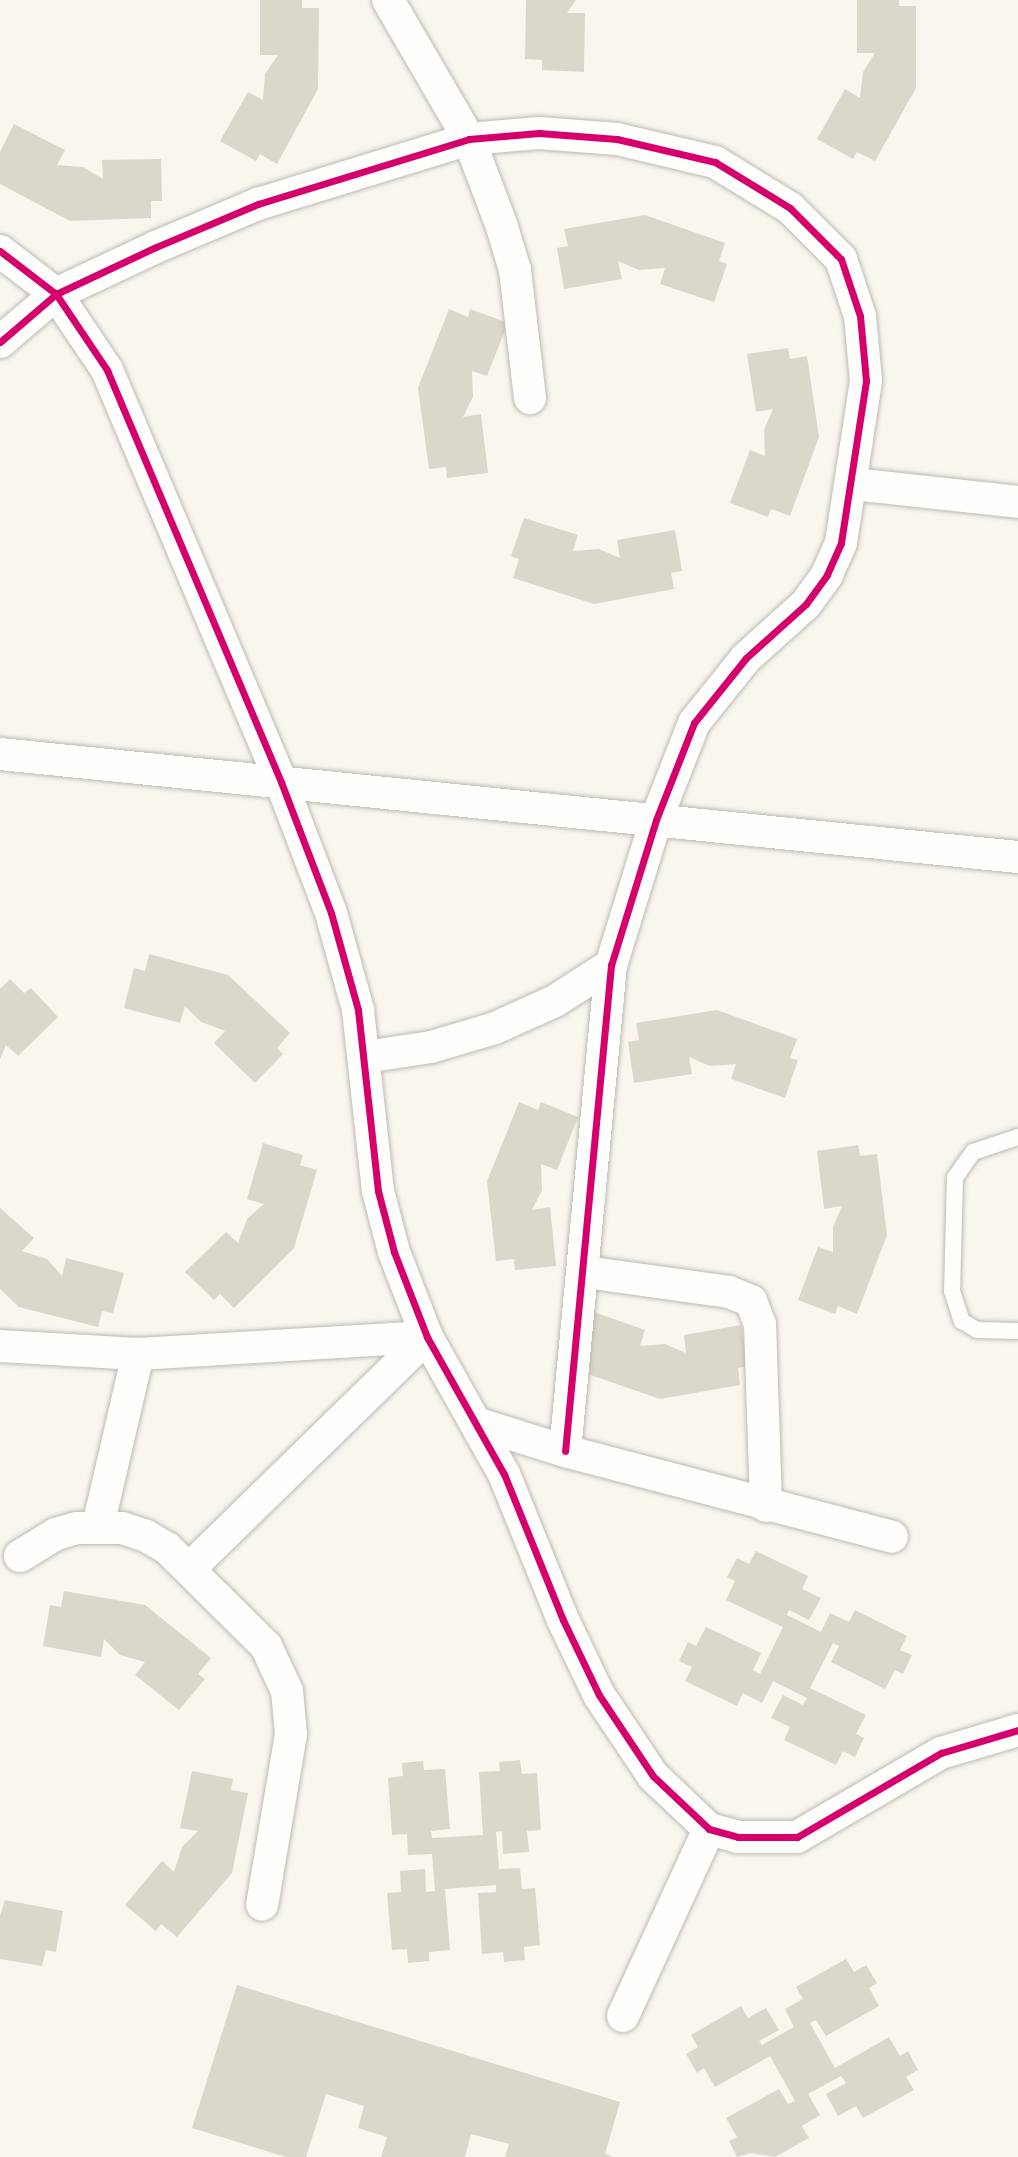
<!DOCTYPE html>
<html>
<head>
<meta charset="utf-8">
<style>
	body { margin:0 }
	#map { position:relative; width:1018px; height:2157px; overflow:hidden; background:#f9f6ee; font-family:"Open Sans",sans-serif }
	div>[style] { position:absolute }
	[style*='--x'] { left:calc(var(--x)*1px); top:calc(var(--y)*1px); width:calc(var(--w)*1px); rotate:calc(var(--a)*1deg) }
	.building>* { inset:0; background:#dbd7cb }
	.roads { filter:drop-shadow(0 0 2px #bcbab3) drop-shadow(0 0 2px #bcbab3) }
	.lane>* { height:16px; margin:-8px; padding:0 8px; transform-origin:8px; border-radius:8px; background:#fefefc }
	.street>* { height:32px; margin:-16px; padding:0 16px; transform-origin:16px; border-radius:16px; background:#fefefc }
	.cycleway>* { height:7px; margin:-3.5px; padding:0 3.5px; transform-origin:3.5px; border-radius:3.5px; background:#d6006c }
	span { translate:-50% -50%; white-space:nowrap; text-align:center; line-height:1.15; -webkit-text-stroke:5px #fff; paint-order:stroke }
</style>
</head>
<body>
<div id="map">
	<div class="building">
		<div style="clip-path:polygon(260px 0,302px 0,302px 8px,319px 8px,318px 89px,277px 164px,260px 154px,256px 161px,220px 141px,248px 92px,263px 100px,265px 74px,278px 55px,260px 55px)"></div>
		<div style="clip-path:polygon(526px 0,576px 0,567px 13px,585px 13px,584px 72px,542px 70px,542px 60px,525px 59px)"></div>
		<div style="clip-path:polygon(857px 0,899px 0,899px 6px,916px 6px,916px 88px,875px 161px,857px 152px,853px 159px,817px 139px,845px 89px,860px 98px,863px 72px,875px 53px,857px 53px)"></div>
		<div style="clip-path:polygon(14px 124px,65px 150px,57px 165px,83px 167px,103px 179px,102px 160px,161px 159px,162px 201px,151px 201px,151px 218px,70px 221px,0 184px,0 152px)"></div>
		<div style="clip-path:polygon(645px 215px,725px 243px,719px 261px,727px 264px,714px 302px,660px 284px,665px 268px,639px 270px,618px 261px,622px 279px,564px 289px,557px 248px,568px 246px,564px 229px)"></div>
		<div style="clip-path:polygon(449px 309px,468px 317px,470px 309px,508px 323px,487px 376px,472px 371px,473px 397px,463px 417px,481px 414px,488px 473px,447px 478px,446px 467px,429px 469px,418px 388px)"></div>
		<div style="clip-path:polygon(788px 348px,790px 359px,807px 356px,819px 437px,790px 516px,771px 509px,768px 517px,730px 503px,750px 450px,765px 456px,764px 430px,773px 409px,756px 412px,747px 354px)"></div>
		<div style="clip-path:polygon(524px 518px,578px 535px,573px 551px,599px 549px,620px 558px,617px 540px,675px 530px,682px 571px,671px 573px,674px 589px,594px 604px,513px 578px,519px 559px,511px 556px)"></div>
		<div style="clip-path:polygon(149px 954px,228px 975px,290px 1033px,277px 1048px,283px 1054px,255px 1083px,214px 1043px,225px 1031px,201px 1022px,185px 1006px,180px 1023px,124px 1008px,134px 968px,145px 971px)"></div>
		<div style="clip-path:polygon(10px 979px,24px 993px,31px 988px,58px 1017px,18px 1056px,6px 1045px,0 1059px,0 989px)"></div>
		<div style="clip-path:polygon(717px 1010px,797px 1039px,790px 1058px,798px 1060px,785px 1098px,731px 1079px,736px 1064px,710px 1066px,689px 1057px,692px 1074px,634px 1083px,628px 1042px,639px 1040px,636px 1023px)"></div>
		<div style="clip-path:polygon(519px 1102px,538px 1110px,541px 1102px,578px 1117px,557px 1170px,541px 1164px,542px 1190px,532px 1210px,550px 1207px,556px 1266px,515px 1270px,514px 1259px,496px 1261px,487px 1181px)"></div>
		<div style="clip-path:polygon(263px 1143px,303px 1155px,300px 1165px,317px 1170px,294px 1248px,234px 1308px,220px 1294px,214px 1300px,185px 1272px,226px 1232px,238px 1243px,247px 1219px,264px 1204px,247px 1199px)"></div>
		<div style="clip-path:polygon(858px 1145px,860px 1156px,877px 1154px,887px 1235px,857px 1314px,838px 1306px,835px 1314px,798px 1300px,818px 1247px,833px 1252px,833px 1227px,842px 1206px,824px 1209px,817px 1151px)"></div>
		<div style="clip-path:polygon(0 1208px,34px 1238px,22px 1251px,47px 1259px,62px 1276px,66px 1258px,124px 1273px,113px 1313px,102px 1311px,98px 1327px,19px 1307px,0 1289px)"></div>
		<div style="clip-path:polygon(591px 1311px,645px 1330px,640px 1346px,665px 1344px,686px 1353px,684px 1335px,741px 1325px,748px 1366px,738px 1368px,740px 1385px,660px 1399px,579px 1371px)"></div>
		<div style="clip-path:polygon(756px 1551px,808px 1576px,802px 1589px,821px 1598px,809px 1620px,789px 1610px,787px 1615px,821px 1632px,830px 1613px,849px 1622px,855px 1610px,907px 1636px,900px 1650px,912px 1655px,903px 1674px,895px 1670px,885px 1689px,831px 1662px,839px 1646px,833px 1643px,810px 1688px,866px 1715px,856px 1734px,864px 1738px,855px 1757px,843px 1751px,836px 1765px,784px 1740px,790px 1727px,771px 1718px,783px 1695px,803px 1705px,807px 1698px,773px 1681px,762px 1703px,743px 1693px,737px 1706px,685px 1681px,692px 1667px,679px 1661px,688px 1642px,696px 1646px,706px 1627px,761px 1653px,753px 1670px,760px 1674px,783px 1627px,726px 1600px,735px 1581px,727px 1577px,737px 1558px,749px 1564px)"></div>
		<div style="clip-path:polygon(64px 1591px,145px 1605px,211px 1658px,198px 1674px,205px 1679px,179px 1710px,135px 1675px,145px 1662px,120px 1655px,104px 1639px,101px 1657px,43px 1646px,50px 1605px,61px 1607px)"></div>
		<div style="clip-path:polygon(520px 1760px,522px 1774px,537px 1773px,541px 1830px,527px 1831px,529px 1852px,503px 1854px,502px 1831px,496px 1832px,499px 1869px,520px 1868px,522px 1889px,535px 1888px,540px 1945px,524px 1947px,525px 1960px,504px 1962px,503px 1952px,482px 1954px,478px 1893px,496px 1892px,496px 1885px,445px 1889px,450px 1950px,429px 1952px,429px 1961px,408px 1963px,407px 1949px,392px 1950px,387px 1893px,401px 1892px,400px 1871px,425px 1869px,426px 1892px,435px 1891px,432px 1854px,408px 1855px,407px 1834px,392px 1835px,388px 1778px,403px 1776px,402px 1763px,423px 1761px,424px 1770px,445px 1769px,450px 1829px,431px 1831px,432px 1838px,483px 1835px,479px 1772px,500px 1771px,499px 1762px)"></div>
		<div style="clip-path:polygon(192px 1771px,233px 1779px,231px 1790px,248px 1793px,232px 1873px,177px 1937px,161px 1924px,156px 1931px,125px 1905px,162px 1861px,174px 1872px,182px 1847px,198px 1831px,180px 1828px)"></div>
		<div style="clip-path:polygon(5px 1900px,63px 1911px,56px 1952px,46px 1950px,42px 1966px,0 1959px,0 1916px)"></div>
		<div style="clip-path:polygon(846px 1959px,854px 1972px,866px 1965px,877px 1983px,869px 1988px,879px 2006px,826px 2036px,816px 2020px,810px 2023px,835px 2068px,889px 2037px,900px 2056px,908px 2051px,918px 2070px,906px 2077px,914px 2090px,863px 2118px,856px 2106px,838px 2116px,826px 2094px,846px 2083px,841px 2076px,808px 2094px,820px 2115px,802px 2126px,809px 2138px,775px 2157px,751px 2153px,737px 2157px,729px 2141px,737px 2137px,726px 2118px,779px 2089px,788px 2104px,795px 2101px,770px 2056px,715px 2087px,704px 2068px,697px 2073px,686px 2054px,698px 2047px,691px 2035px,741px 2006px,748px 2018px,766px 2008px,779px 2030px,759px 2041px,762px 2045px,794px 2027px,785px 2009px,803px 1999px,796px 1987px)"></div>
		<div style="clip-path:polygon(237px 1985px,620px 2102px,605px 2154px,613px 2157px,505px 2157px,509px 2144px,471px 2134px,465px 2157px,381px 2157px,387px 2137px,358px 2128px,364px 2106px,326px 2094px,306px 2157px,286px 2157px,192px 2128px)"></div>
	</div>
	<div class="roads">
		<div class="lane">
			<div style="--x:1018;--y:1137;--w:47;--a:161.6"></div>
			<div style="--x:973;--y:1152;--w:32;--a:125"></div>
			<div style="--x:955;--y:1178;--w:113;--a:91.5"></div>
			<div style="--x:952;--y:1291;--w:32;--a:72"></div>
			<div style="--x:962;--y:1321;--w:17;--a:31"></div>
			<div style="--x:977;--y:1330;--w:41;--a:1.4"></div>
		</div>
		<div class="street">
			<div style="--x:388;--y:0;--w:161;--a:59.8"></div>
			<div style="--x:469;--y:139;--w:94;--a:69.4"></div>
			<div style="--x:502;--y:227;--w:45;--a:73.2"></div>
			<div style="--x:515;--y:270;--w:129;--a:83.3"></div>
			<div style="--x:0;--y:251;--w:71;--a:37.5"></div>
			<div style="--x:56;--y:294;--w:92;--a:56.1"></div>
			<div style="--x:107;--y:370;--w:447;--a:67.1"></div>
			<div style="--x:281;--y:782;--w:140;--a:69.1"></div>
			<div style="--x:331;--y:913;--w:101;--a:74.4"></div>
			<div style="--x:358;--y:1010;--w:182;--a:83.7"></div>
			<div style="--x:378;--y:1191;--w:63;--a:75.3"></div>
			<div style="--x:394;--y:1252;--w:91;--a:68.8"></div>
			<div style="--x:427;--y:1337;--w:157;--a:60.7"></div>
			<div style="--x:504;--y:1474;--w:157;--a:68"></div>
			<div style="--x:563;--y:1620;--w:83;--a:64.4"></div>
			<div style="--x:599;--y:1695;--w:97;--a:56.3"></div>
			<div style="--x:653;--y:1776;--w:77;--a:43.4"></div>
			<div style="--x:709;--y:1829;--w:30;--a:15"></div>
			<div style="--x:738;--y:1837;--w:59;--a:0"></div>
			<div style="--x:797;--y:1837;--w:167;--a:-30.3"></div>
			<div style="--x:941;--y:1753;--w:80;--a:-16.6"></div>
			<div style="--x:0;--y:342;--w:74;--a:-40.6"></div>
			<div style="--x:56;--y:294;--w:110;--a:-25.2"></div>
			<div style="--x:156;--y:247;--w:111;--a:-22.9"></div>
			<div style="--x:258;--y:204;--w:221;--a:-17.1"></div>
			<div style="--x:469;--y:139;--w:70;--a:-4.9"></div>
			<div style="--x:539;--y:133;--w:78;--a:4.4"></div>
			<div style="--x:617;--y:139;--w:101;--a:13.2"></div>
			<div style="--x:715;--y:162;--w:88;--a:31.5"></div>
			<div style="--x:790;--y:208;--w:72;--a:45"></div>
			<div style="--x:841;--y:259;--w:60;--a:71.6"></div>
			<div style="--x:860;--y:316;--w:65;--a:84.7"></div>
			<div style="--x:866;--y:381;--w:164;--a:98.8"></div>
			<div style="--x:841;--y:543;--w:35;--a:114"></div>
			<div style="--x:827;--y:575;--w:36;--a:126"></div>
			<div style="--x:806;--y:604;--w:81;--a:138"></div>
			<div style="--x:746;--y:658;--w:83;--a:128.7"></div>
			<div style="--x:694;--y:723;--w:104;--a:111.4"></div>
			<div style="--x:656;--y:820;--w:152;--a:107.2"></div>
			<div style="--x:611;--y:965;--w:488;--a:95.4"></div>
			<div style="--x:853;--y:484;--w:166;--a:6.2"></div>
			<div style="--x:0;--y:754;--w:1023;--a:5.78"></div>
			<div style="--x:365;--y:1057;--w:67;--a:-8.6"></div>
			<div style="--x:431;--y:1047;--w:67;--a:-16.5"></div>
			<div style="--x:495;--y:1028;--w:66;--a:-24.2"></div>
			<div style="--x:555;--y:1001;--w:67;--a:-32.7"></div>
			<div style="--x:585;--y:1272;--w:145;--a:7.9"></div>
			<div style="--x:729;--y:1292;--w:24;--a:22"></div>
			<div style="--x:751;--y:1301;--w:25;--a:69"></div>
			<div style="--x:760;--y:1324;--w:182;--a:88.1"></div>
			<div style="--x:0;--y:1346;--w:138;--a:3.3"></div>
			<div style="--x:138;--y:1354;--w:289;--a:-3.4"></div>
			<div style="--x:479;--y:1424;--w:90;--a:17.4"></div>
			<div style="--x:565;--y:1451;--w:338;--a:14.7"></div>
			<div style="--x:98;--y:1526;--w:177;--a:-76.9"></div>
			<div style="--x:20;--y:1556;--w:42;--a:-31.4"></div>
			<div style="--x:56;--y:1534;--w:22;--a:-16"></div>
			<div style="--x:77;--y:1528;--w:45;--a:0"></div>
			<div style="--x:122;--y:1528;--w:25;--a:18"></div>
			<div style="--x:146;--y:1536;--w:24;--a:30"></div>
			<div style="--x:167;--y:1548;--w:139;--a:44.7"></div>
			<div style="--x:266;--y:1646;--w:50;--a:65"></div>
			<div style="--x:287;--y:1691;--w:43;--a:84.7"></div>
			<div style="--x:291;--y:1734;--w:173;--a:99.6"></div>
			<div style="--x:189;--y:1569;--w:332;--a:-44.3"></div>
			<div style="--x:623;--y:2016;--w:206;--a:-65.3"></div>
		</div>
	</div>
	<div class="cycleway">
		<div style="--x:0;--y:251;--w:71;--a:37.5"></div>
		<div style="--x:56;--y:294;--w:92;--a:56.1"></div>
		<div style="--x:107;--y:370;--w:447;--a:67.1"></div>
		<div style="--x:281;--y:782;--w:140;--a:69.1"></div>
		<div style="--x:331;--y:913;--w:101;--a:74.4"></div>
		<div style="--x:358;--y:1010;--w:182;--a:83.7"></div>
		<div style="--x:378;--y:1191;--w:63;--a:75.3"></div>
		<div style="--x:394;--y:1252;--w:91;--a:68.8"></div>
		<div style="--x:427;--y:1337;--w:157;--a:60.7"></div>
		<div style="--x:504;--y:1474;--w:157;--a:68"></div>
		<div style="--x:563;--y:1620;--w:83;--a:64.4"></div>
		<div style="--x:599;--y:1695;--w:97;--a:56.3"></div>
		<div style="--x:653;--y:1776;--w:77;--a:43.4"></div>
		<div style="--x:709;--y:1829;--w:30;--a:15"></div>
		<div style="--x:738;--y:1837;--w:59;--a:0"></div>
		<div style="--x:797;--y:1837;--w:167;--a:-30.3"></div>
		<div style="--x:941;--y:1753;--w:80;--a:-16.6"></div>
		<div style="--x:0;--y:342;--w:74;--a:-40.6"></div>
		<div style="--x:56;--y:294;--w:110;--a:-25.2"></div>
		<div style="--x:156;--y:247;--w:111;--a:-22.9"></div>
		<div style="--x:258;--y:204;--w:221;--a:-17.1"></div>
		<div style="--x:469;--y:139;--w:70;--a:-4.9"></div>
		<div style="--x:539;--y:133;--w:78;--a:4.4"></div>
		<div style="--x:617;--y:139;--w:101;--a:13.2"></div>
		<div style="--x:715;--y:162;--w:88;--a:31.5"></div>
		<div style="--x:790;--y:208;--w:72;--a:45"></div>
		<div style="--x:841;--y:259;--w:60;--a:71.6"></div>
		<div style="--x:860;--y:316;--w:65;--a:84.7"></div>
		<div style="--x:866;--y:381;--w:164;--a:98.8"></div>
		<div style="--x:841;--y:543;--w:35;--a:114"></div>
		<div style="--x:827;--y:575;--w:36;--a:126"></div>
		<div style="--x:806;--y:604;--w:81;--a:138"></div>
		<div style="--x:746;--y:658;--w:83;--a:128.7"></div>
		<div style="--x:694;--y:723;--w:104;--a:111.4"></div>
		<div style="--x:656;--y:820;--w:152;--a:107.2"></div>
		<div style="--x:611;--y:965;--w:488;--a:95.4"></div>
	</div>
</div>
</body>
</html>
